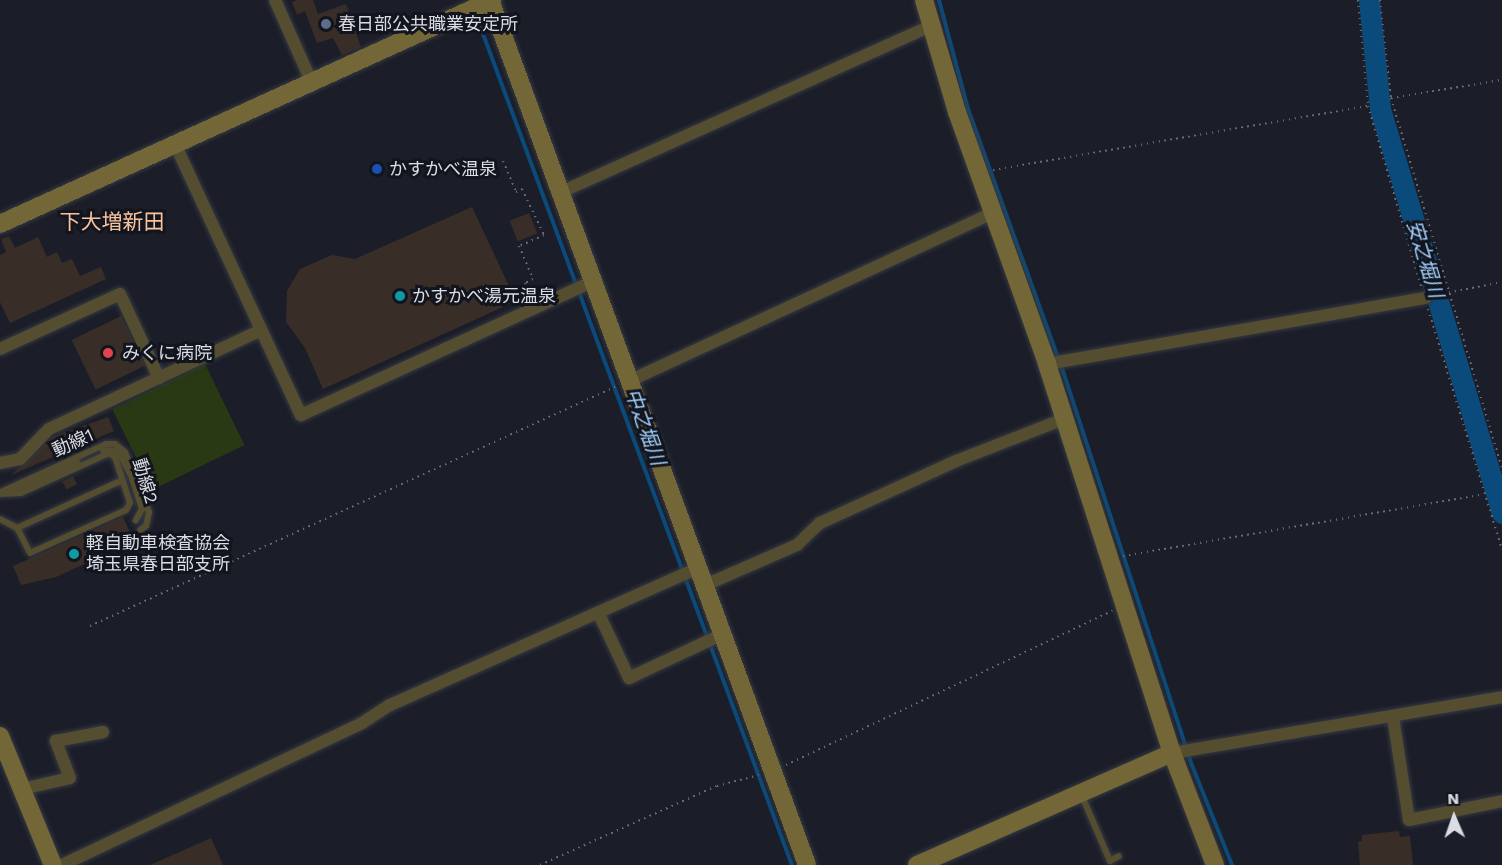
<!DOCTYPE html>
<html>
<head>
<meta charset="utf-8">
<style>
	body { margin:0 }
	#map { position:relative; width:1502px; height:865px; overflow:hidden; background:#1b1e28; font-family:"Work Sans","Noto Sans JP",sans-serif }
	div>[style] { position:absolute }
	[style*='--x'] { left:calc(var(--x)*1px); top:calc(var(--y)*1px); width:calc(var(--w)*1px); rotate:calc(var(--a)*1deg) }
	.green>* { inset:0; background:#283913; transform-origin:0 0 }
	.stream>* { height:4px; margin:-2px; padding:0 2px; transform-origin:2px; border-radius:2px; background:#0b4b7b }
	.river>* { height:21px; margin:-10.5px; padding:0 10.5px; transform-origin:10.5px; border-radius:10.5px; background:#0b4b7b }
	.building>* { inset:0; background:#382e27; transform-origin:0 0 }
	.path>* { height:2px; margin-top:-1px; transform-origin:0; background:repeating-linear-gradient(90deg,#696c74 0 1.5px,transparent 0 6px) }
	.roads { filter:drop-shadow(0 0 2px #363942) drop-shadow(0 0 2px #363942) }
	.lane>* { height:6px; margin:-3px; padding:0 3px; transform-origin:3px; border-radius:3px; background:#544d30 }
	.street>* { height:12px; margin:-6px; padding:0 6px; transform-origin:6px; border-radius:6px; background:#544d30 }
	.secondary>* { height:18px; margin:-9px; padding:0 9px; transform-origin:9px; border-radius:9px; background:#736737 }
	.dots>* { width:16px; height:16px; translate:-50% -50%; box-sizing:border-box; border:3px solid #12151e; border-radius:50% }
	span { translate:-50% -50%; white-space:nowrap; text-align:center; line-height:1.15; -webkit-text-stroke:6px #12151e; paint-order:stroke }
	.poi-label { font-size:18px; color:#dadde3 }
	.left { translate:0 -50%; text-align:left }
	.street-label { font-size:18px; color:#dadde3 }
	.water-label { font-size:20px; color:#a1cffb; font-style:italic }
	.quarter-label { font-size:21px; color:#f8c29d }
	.north { position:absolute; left:1424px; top:787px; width:60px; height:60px; -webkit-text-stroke:4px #12151e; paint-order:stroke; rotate:358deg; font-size:16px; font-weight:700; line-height:24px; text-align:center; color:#dadde3 }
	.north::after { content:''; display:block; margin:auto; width:21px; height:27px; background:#dadde3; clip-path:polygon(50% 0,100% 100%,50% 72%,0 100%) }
</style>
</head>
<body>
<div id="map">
	<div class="green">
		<div style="left:205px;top:364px;width:90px;height:103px;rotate:64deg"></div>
	</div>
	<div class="stream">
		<div style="--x:939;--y:0;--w:113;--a:75.1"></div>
		<div style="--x:968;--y:109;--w:279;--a:70.1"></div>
		<div style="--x:1063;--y:371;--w:412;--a:71.9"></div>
		<div style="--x:1191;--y:763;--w:110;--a:68.1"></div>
		<div style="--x:476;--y:15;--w:907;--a:69.61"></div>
	</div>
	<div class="river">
		<div style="--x:1369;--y:0;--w:110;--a:84.2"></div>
		<div style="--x:1380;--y:109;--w:422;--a:73.2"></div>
	</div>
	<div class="building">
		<div style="clip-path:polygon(297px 0,313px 0,318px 14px,346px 4px,361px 47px,342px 55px,333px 38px,317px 43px,305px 11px,297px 15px,292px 2px)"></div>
		<div style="clip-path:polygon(472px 207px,516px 301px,323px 389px,305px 348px,286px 322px,287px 291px,300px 269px,332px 255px,355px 259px)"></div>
		<div style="left:529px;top:213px;width:22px;height:21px;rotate:68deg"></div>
		<div style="clip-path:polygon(9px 236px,15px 248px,38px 237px,47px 257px,57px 252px,62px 263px,72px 259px,80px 276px,101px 267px,106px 279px,10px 323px,0 302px,0 255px,6px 252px,1px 239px)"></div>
		<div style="left:121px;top:316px;width:55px;height:55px;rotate:64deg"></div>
		<div style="clip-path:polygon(108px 417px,114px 431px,11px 475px,54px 436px)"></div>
		<div style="left:73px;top:476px;width:9px;height:12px;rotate:63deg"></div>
		<div style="clip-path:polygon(123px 517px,134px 541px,56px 577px,21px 585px,13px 566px)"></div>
		<div style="clip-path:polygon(1399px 831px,1400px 837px,1410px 836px,1413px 865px,1360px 865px,1358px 842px,1362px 841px,1362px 835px)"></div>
		<div style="clip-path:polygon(211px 838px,223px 865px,150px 865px)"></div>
	</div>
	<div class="path">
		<div style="--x:1358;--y:0;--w:106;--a:84.6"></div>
		<div style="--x:1368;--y:106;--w:188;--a:73.6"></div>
		<div style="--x:1380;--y:0;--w:99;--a:83.6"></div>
		<div style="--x:1391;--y:98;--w:387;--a:73.3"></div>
		<div style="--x:1391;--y:98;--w:112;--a:-9.2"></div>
		<div style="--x:503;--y:161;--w:34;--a:67"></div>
		<div style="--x:516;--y:192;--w:7;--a:-27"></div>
		<div style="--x:522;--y:189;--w:51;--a:64.4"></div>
		<div style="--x:544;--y:235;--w:27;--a:156"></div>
		<div style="--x:519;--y:246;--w:36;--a:67"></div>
		<div style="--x:533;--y:279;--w:9;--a:153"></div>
		<div style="--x:525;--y:283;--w:15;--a:62"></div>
		<div style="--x:993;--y:170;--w:380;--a:-9.7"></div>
		<div style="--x:1437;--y:295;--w:66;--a:-11.3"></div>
		<div style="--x:1428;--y:309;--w:252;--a:72.9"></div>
		<div style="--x:1123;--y:556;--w:366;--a:-9.7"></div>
		<div style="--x:90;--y:626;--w:577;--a:-24.48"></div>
		<div style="--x:786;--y:765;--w:361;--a:-25.3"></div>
		<div style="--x:540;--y:865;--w:194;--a:-24.1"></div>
		<div style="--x:717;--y:786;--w:43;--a:-14.7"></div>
	</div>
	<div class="roads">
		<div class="lane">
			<div style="--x:103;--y:450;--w:15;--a:4"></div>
			<div style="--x:118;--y:451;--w:27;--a:62"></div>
			<div style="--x:131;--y:475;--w:36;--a:72"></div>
			<div style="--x:142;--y:509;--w:13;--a:119"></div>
			<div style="--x:13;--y:490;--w:70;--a:-23.6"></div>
			<div style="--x:1;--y:492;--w:115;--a:-24.6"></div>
			<div style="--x:106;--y:444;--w:9;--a:0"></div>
			<div style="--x:115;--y:444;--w:13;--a:39"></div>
			<div style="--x:125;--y:452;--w:65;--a:68.2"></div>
			<div style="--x:149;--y:512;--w:14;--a:102"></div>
			<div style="--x:146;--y:526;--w:7;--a:146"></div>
			<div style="--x:0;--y:494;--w:21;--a:-3"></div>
			<div style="--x:21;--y:493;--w:97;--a:-24.4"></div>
			<div style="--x:109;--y:453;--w:7;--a:34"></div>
			<div style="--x:115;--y:457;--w:48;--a:71.9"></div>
			<div style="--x:130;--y:503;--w:8;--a:120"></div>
			<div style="--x:126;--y:510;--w:105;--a:155.9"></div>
			<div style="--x:30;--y:553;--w:28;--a:-117"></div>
			<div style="--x:17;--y:528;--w:19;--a:-152"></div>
			<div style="--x:17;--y:528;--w:116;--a:-24.4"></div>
			<div style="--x:1082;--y:796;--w:71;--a:66.7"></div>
			<div style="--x:1110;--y:861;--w:10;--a:-29"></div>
		</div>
		<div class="street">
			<div style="--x:275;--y:0;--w:91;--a:66"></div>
			<div style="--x:175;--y:144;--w:299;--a:65.1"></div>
			<div style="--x:301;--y:415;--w:320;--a:-24.6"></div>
			<div style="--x:559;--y:193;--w:408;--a:-24.2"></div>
			<div style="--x:0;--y:349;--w:132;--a:-24.6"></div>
			<div style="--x:120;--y:294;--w:93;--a:65.1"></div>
			<div style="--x:1047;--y:364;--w:384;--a:-9.9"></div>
			<div style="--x:629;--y:381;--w:401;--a:-24.8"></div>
			<div style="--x:0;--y:463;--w:20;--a:-11"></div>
			<div style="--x:20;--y:459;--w:42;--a:-46"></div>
			<div style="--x:49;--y:429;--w:232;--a:-25"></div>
			<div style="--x:703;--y:586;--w:103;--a:-23.6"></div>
			<div style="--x:797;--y:545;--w:32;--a:-44"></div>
			<div style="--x:820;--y:523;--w:149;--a:-24.5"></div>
			<div style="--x:956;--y:461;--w:116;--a:-21.3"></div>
			<div style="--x:599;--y:614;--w:71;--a:64.9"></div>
			<div style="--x:629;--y:678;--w:102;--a:-25.1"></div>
			<div style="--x:1393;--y:717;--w:104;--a:81.2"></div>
			<div style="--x:1409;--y:820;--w:95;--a:-11.5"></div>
			<div style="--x:1172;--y:753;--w:335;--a:-9.6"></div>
			<div style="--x:22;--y:789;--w:49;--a:-12.9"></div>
			<div style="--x:70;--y:778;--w:40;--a:-111"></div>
			<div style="--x:56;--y:741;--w:48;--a:-10.8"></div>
			<div style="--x:62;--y:865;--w:332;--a:-25.3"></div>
			<div style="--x:362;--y:723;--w:33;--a:-33"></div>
			<div style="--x:390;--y:705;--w:336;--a:-24"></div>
		</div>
		<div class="secondary">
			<div style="--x:490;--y:0;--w:921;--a:69.87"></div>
			<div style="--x:924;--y:0;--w:117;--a:73.6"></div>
			<div style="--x:957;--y:112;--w:268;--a:70.3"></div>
			<div style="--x:1047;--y:364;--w:409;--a:72.2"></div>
			<div style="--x:1172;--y:753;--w:120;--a:69"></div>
			<div style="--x:0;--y:224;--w:541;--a:-24.48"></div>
			<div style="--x:0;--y:736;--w:139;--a:67.7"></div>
			<div style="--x:917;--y:865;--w:279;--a:-23.7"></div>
		</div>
	</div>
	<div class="dots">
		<div style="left:326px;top:24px;background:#5c6f8a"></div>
		<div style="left:377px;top:169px;background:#1a4fb4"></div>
		<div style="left:400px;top:296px;background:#0f9aa8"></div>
		<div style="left:108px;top:353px;background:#e0444e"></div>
		<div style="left:74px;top:554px;background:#0f9aa8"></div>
	</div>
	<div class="poi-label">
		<span class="left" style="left:338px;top:24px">春日部公共職業安定所</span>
		<span class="left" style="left:389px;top:169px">かすかべ温泉</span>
		<span class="left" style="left:412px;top:296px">かすかべ湯元温泉</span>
		<span class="left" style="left:122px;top:353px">みくに病院</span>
		<span class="left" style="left:86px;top:554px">軽自動車検査協会<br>埼玉県春日部支所</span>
	</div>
	<div class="street-label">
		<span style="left:73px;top:443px;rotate:-24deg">動線1</span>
		<span style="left:145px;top:481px;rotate:73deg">動線2</span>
	</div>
	<div class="water-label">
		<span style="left:1425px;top:259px;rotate:73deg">安之堀川</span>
		<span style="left:645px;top:427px;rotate:70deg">中之堀川</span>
	</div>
	<div class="quarter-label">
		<span style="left:112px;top:222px">下大増新田</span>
	</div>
	<div class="north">N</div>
</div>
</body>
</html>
